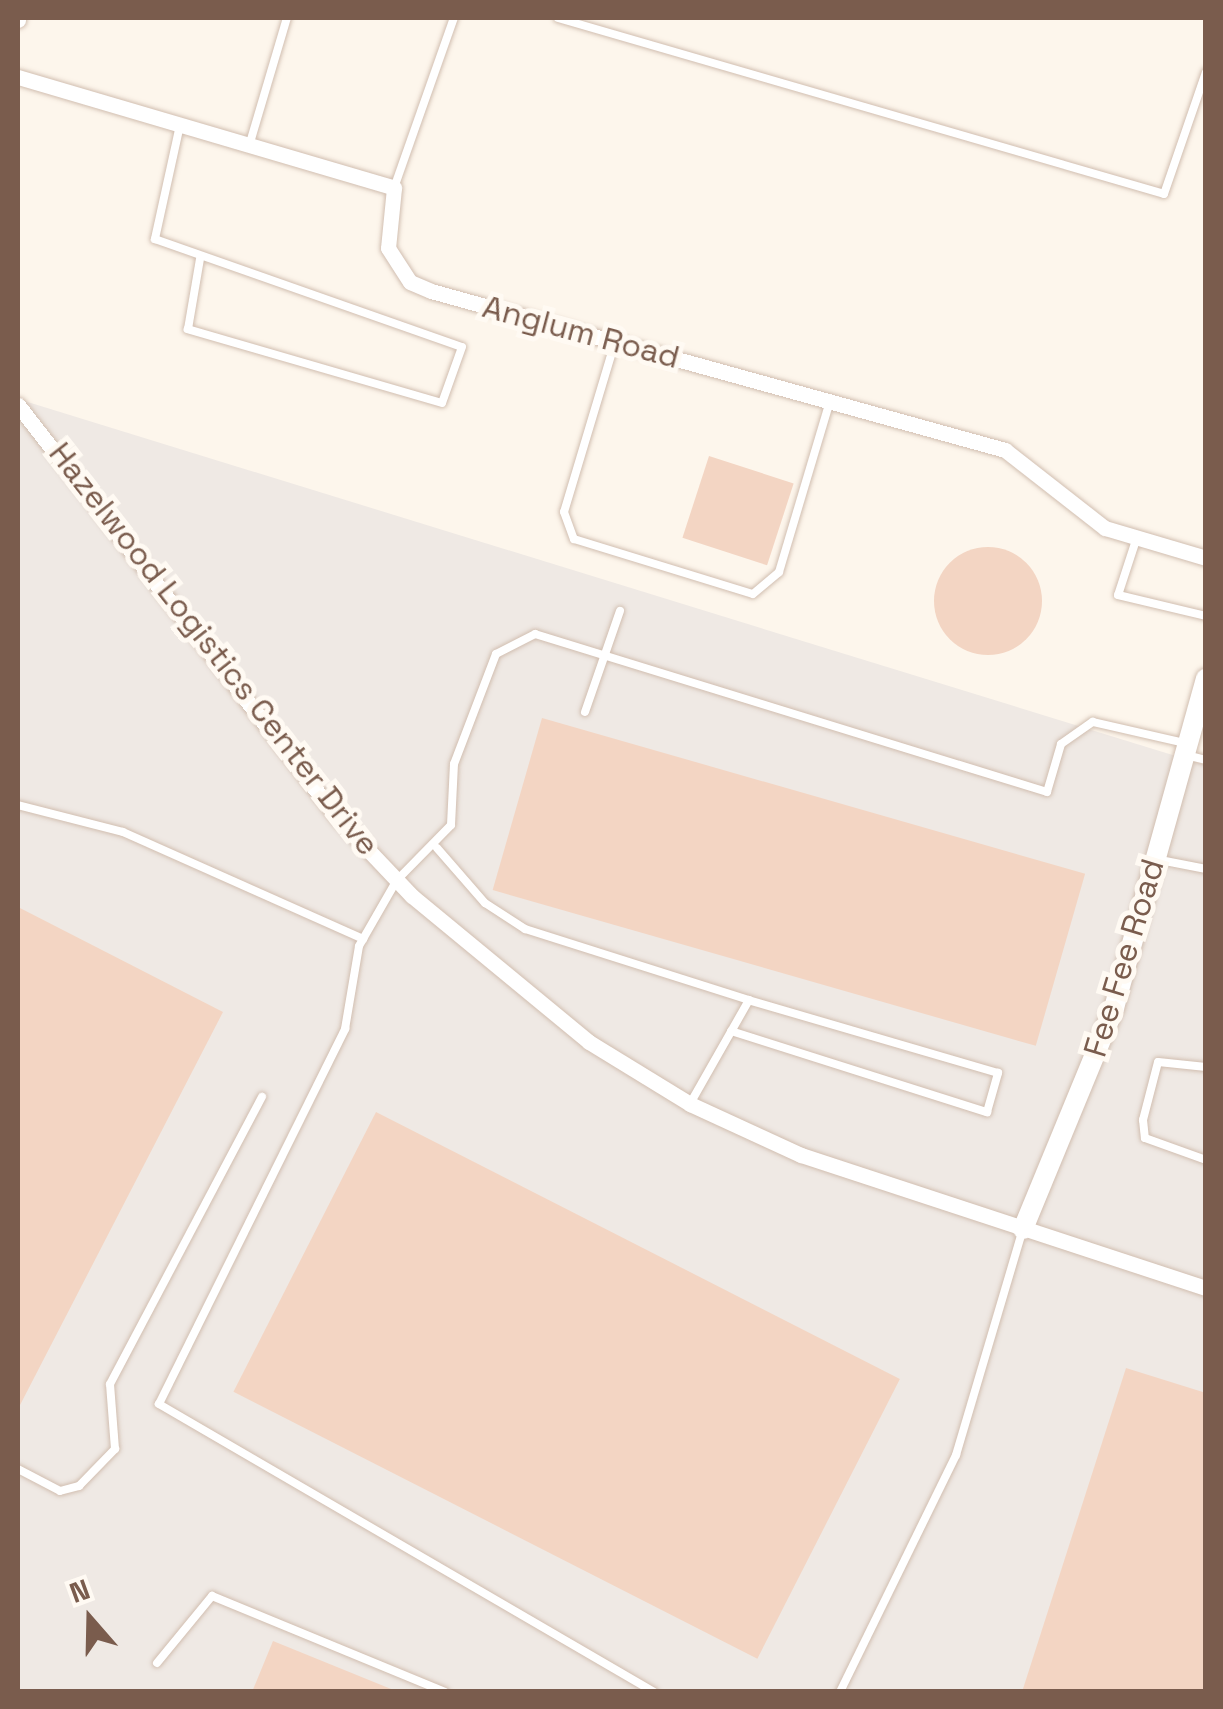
<!DOCTYPE html>
<html>
<head>
<meta charset="utf-8">
<style>
	body { margin:0 }
	#map { position:relative; width:1223px; height:1709px; overflow:hidden; background:#fdf6ec; font-family:"Space Grotesk",sans-serif }
	div>[style] { position:absolute }
	[style*='--x'] { left:calc(var(--x)*1px); top:calc(var(--y)*1px); width:calc(var(--w)*1px); rotate:calc(var(--a)*1deg) }
	.industrial>* { inset:0; background:#efe9e4 }
	.building>* { inset:0; background:#f3d5c3; transform-origin:0 0 }
	.round { border-radius:50% }
	.roads { filter:drop-shadow(0 0 2px #d1beb0) drop-shadow(0 0 2px #d1beb0) }
	.service>* { height:8px; margin:-4px; padding:0 4px; transform-origin:4px; border-radius:4px; background:#fff }
	.minor>* { height:15px; margin:-7.5px; padding:0 7.5px; transform-origin:7.5px; border-radius:7.5px; background:#fff }
	.tertiary>* { height:20px; margin:-10px; padding:0 10px; transform-origin:10px; border-radius:10px; background:#fff }
	span { translate:-50% -50%; white-space:nowrap; text-align:center; line-height:1.15; -webkit-text-stroke:10px #fffaf3; paint-order:stroke }
	.street-label { font-size:32px; color:#7a5c4d }
	.frame { position:absolute; inset:0; border:20px solid #7a5c4d; pointer-events:none }
	.north { position:absolute; left:40px; top:1569px; width:100px; height:100px; -webkit-text-stroke:8px #fffaf3; paint-order:stroke; rotate:340deg; font-size:28px; font-weight:700; line-height:40px; text-align:center; color:#7a5c4d }
	.north::after { content:''; display:block; margin:auto; width:35px; height:45px; background:#7a5c4d; clip-path:polygon(50% 0,100% 100%,50% 72%,0 100%) }
</style>
</head>
<body>
<div id="map">
	<div class="industrial">
		<div style="clip-path:polygon(18px 399px,1205px 765px,1205px 1691px,18px 1691px)"></div>
	</div>
	<div class="building">
		<div style="left:709px;top:456px;width:89px;height:86px;rotate:18deg"></div>
		<div class="round" style="left:934px;top:547px;width:108px;height:108px"></div>
		<div style="left:542px;top:718px;width:565px;height:179px;rotate:16deg"></div>
		<div style="clip-path:polygon(18px 907px,223px 1012px,18px 1409px)"></div>
		<div style="left:376px;top:1112px;width:588px;height:314px;rotate:27deg"></div>
		<div style="clip-path:polygon(1126px 1368px,1206px 1393px,1204px 1692px,1022px 1692px)"></div>
		<div style="clip-path:polygon(273px 1641px,396px 1691px,396px 1692px,252px 1692px)"></div>
	</div>
	<div class="roads">
		<div class="service">
			<div style="--x:558;--y:18;--w:631;--a:16.19"></div>
			<div style="--x:1164;--y:194;--w:129;--a:-71"></div>
			<div style="--x:180;--y:125;--w:117;--a:102.4"></div>
			<div style="--x:155;--y:239;--w:325;--a:19.4"></div>
			<div style="--x:462;--y:347;--w:59;--a:109.7"></div>
			<div style="--x:442;--y:403;--w:265;--a:-163.8"></div>
			<div style="--x:188;--y:329;--w:71;--a:-80.3"></div>
			<div style="--x:249;--y:146;--w:134;--a:-73.5"></div>
			<div style="--x:394;--y:188;--w:180;--a:-70.6"></div>
			<div style="--x:615;--y:342;--w:177;--a:106.7"></div>
			<div style="--x:564;--y:512;--w:29;--a:70"></div>
			<div style="--x:574;--y:539;--w:187;--a:17.1"></div>
			<div style="--x:753;--y:594;--w:34;--a:-40"></div>
			<div style="--x:779;--y:572;--w:178;--a:-73.4"></div>
			<div style="--x:1137;--y:537;--w:61;--a:108.1"></div>
			<div style="--x:1118;--y:595;--w:90;--a:13.4"></div>
			<div style="--x:585;--y:712;--w:107;--a:-70.9"></div>
			<div style="--x:1186;--y:755;--w:21;--a:14"></div>
			<div style="--x:18;--y:805;--w:108;--a:14.4"></div>
			<div style="--x:123;--y:832;--w:263;--a:24"></div>
			<div style="--x:437;--y:848;--w:73;--a:48.9"></div>
			<div style="--x:485;--y:903;--w:48;--a:33"></div>
			<div style="--x:525;--y:929;--w:235;--a:17.6"></div>
			<div style="--x:749;--y:1000;--w:120;--a:119.6"></div>
			<div style="--x:1160;--y:860;--w:47;--a:11.1"></div>
			<div style="--x:731;--y:1031;--w:269;--a:17.6"></div>
			<div style="--x:987;--y:1112;--w:41;--a:-74.2"></div>
			<div style="--x:998;--y:1073;--w:259;--a:-163.7"></div>
			<div style="--x:1206;--y:1067;--w:48;--a:-174.1"></div>
			<div style="--x:1158;--y:1062;--w:60;--a:104.5"></div>
			<div style="--x:1143;--y:1120;--w:18;--a:84"></div>
			<div style="--x:1145;--y:1138;--w:65;--a:19.8"></div>
			<div style="--x:18;--y:1469;--w:47;--a:27.6"></div>
			<div style="--x:60;--y:1491;--w:20;--a:-15"></div>
			<div style="--x:79;--y:1486;--w:52;--a:-45.8"></div>
			<div style="--x:115;--y:1449;--w:65;--a:-94.4"></div>
			<div style="--x:110;--y:1384;--w:325;--a:-62.1"></div>
			<div style="--x:157;--y:1663;--w:87;--a:-50.6"></div>
			<div style="--x:212;--y:1596;--w:252;--a:22.4"></div>
			<div style="--x:654;--y:1692;--w:573;--a:-149.81"></div>
			<div style="--x:159;--y:1404;--w:419;--a:-63.6"></div>
			<div style="--x:345;--y:1029;--w:84;--a:-80.4"></div>
			<div style="--x:359;--y:946;--w:76;--a:-60.1"></div>
			<div style="--x:397;--y:880;--w:77;--a:-45.5"></div>
			<div style="--x:451;--y:825;--w:61;--a:-87.2"></div>
			<div style="--x:454;--y:764;--w:118;--a:-69.1"></div>
			<div style="--x:496;--y:654;--w:44;--a:-27.1"></div>
			<div style="--x:535;--y:634;--w:536;--a:17.15"></div>
			<div style="--x:1047;--y:792;--w:50;--a:-73.7"></div>
			<div style="--x:1061;--y:744;--w:39;--a:-35"></div>
			<div style="--x:1093;--y:722;--w:94;--a:12.9"></div>
			<div style="--x:840;--y:1692;--w:264;--a:-63.9"></div>
			<div style="--x:956;--y:1455;--w:236;--a:-73.5"></div>
		</div>
		<div class="minor">
			<div style="--x:18;--y:20;--w:2;--a:-90"></div>
			<div style="--x:18;--y:77;--w:392;--a:16.4"></div>
			<div style="--x:394;--y:188;--w:60;--a:95.7"></div>
			<div style="--x:388;--y:248;--w:40;--a:57.1"></div>
			<div style="--x:410;--y:282;--w:23;--a:23"></div>
			<div style="--x:431;--y:291;--w:596;--a:15.48"></div>
			<div style="--x:1005;--y:450;--w:127;--a:38"></div>
			<div style="--x:1105;--y:528;--w:105;--a:16.5"></div>
			<div style="--x:18;--y:405;--w:520;--a:52.27"></div>
			<div style="--x:336;--y:816;--w:110;--a:46.5"></div>
			<div style="--x:412;--y:896;--w:229;--a:39.5"></div>
			<div style="--x:589;--y:1042;--w:119;--a:31.5"></div>
			<div style="--x:690;--y:1104;--w:122;--a:24.7"></div>
			<div style="--x:801;--y:1155;--w:426;--a:18.2"></div>
		</div>
		<div class="tertiary">
			<div style="--x:1023;--y:1229;--w:239;--a:-67.6"></div>
			<div style="--x:1114;--y:1008;--w:342;--a:-74.4"></div>
		</div>
	</div>
	<div class="street-label">
		<span style="left:581px;top:332px;rotate:15deg">Anglum Road</span>
		<span style="left:214px;top:649px;rotate:52deg">Hazelwood Logistics Center Drive</span>
		<span style="left:1124px;top:958px;rotate:-73deg">Fee Fee Road</span>
	</div>
	<div class="frame"></div>
	<div class="north">N</div>
</div>
</body>
</html>
